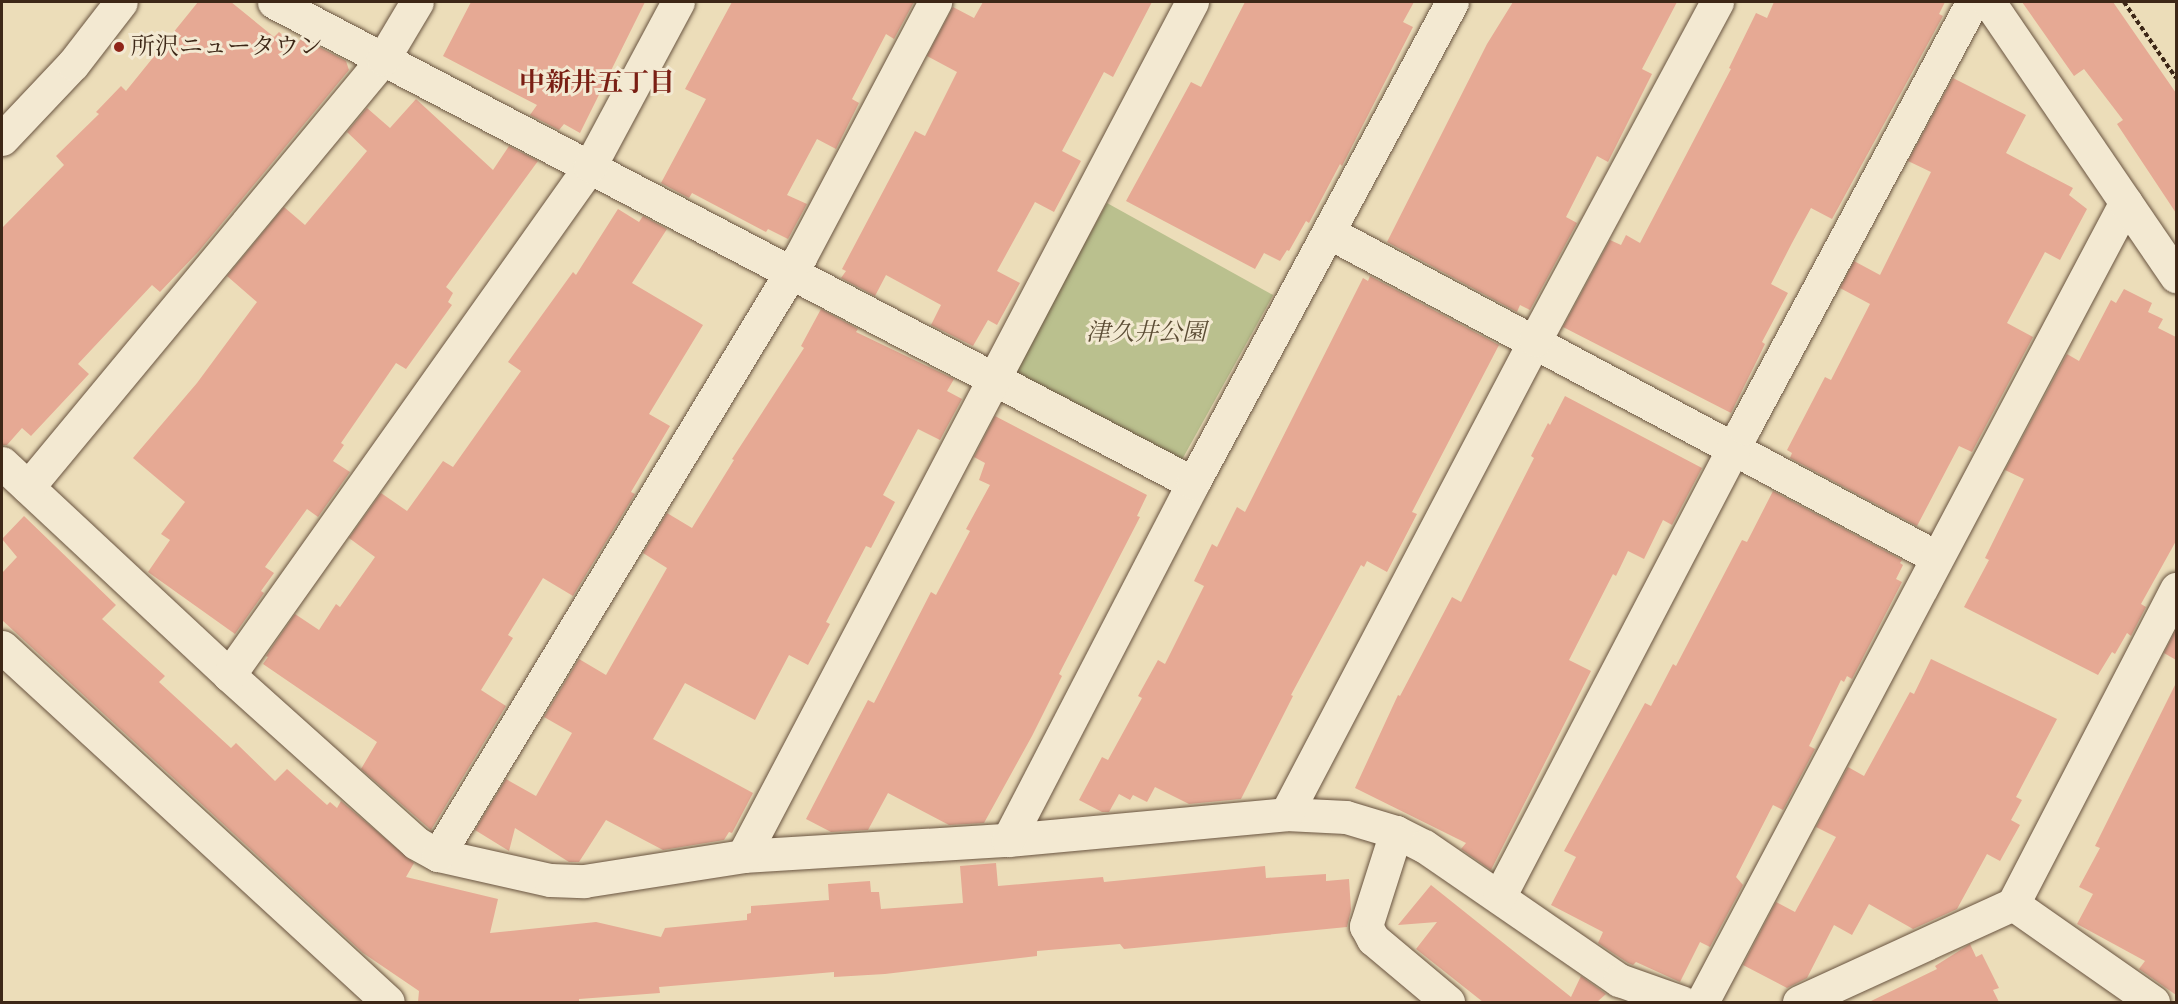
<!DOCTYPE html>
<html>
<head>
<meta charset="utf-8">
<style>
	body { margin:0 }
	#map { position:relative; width:2178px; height:1004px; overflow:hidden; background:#ecddb9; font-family:Alegreya,"Noto Serif JP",serif }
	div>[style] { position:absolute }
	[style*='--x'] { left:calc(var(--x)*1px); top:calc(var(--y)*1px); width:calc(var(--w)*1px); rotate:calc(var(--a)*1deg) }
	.green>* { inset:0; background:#bac08e; transform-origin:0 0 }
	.building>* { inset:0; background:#e6a994 }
	.path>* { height:4px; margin-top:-2px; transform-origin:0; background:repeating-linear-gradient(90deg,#3d2717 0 4.5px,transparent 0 7.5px) }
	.roads { filter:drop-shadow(0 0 2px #695440) drop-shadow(0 0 2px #695440) }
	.street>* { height:33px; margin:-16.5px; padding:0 16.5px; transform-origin:16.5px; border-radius:16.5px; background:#f3e9d2 }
	.secondary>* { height:33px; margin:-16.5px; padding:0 16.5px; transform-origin:16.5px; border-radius:16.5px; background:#f3e9d2 }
	.dots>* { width:16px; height:16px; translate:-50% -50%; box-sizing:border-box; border:3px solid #f3e9d2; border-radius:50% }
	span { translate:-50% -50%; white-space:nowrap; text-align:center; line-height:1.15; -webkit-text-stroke:6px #f3e9d2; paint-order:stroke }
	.poi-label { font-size:24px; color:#3d2717 }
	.left { translate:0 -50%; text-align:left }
	.park-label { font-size:24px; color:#5c4d35; font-style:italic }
	.neighbourhood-label { font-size:26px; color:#7a1f14; font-weight:700 }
	.frame { position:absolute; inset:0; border:3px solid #3d2717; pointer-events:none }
</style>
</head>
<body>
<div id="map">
	<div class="green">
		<div style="left:1107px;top:203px;width:190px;height:192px;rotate:29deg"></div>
	</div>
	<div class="building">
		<div style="clip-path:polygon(198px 2px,231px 2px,274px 37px,279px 32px,295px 46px,302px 38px,346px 61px,349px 70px,199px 251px,160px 292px,152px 285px,78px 364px,89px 374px,31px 436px,22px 428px,7px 445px,2px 445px,2px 228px,64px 165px,56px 156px,99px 114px,96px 112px,121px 86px,126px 91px)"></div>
		<div style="clip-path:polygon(471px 2px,645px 2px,580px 133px,564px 124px,559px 130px,530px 115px,537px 105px,443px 56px)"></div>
		<div style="clip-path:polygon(732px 2px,914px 2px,894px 39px,886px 34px,852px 99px,859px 103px,836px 149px,817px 139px,787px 195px,807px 204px,788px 239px,768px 229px,766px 232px,692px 193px,689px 198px,661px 183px,706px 99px,685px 89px)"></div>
		<div style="clip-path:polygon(983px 2px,1152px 2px,1113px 77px,1104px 72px,1062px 151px,1081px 161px,1054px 212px,1035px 202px,997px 271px,1020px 283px,997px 325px,988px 320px,973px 346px,931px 325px,941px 305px,886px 275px,875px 296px,841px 278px,846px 271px,842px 269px,915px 131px,925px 136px,957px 72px,927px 56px,953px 7px,974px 18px)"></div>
		<div style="clip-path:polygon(1245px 2px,1414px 2px,1403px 22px,1413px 27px,1342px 166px,1340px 164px,1309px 223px,1306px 221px,1289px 251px,1287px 250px,1280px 261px,1264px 253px,1255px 269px,1126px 201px,1191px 82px,1201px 87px)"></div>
		<div style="clip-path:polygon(1513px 2px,1677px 2px,1642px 69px,1652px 74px,1608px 162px,1597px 156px,1566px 217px,1577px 223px,1530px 310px,1520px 305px,1517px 312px,1387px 242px,1487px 44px)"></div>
		<div style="clip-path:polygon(1774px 2px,1945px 2px,1939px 14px,1943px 16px,1832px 219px,1811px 208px,1792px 243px,1771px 284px,1788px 293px,1762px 342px,1765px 344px,1731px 413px,1563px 327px,1610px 240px,1621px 245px,1626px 235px,1640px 243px,1731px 69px,1729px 68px,1756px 13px,1767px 18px)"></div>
		<div style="clip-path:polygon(2022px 2px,2113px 2px,2176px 93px,2176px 213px,2117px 124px,2123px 120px,2084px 69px,2074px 76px)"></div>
		<div style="clip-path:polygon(1953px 78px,2026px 115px,2006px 153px,2073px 188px,2069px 195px,2087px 209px,2060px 260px,2045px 252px,2007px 323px,2033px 337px,1972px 452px,1959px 446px,1917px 526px,1790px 458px,1792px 453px,1787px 450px,1825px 377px,1831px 380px,1870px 304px,1840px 288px,1854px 261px,1880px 275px,1931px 172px,1908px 161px)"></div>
		<div style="clip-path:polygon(416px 99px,493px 170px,509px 146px,538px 161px,446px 287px,453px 293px,448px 302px,452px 305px,406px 369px,396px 363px,341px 443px,344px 445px,333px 461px,350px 472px,318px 517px,307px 509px,265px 567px,274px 573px,261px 591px,264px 593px,235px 634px,148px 572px,170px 540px,161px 534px,185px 502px,133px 458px,197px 383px,257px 302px,227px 276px,284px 207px,305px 225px,367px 151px,347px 132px,367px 108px,390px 128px)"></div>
		<div style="clip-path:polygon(618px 209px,639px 222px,643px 216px,667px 229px,632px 283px,703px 325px,649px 414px,670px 426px,631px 492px,635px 494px,573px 596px,543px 578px,508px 635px,513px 638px,481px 690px,506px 706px,431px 830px,361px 769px,377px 742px,263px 664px,268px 657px,266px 656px,295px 614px,319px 630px,336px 604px,340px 607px,375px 557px,349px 538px,381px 493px,407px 511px,443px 461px,453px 467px,521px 371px,508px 362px,573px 272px,576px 275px)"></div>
		<div style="clip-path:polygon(1370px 276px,1499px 345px,1412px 512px,1417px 514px,1387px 572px,1367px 561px,1364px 567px,1361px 565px,1291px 695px,1293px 696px,1241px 799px,1189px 804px,1155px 787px,1147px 802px,1133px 795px,1130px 800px,1119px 794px,1109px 812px,1102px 812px,1079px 800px,1102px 757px,1108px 760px,1142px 698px,1138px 696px,1158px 660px,1165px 664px,1204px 586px,1194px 581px,1212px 544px,1217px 547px,1237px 507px,1245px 512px,1363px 278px,1368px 281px)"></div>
		<div style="clip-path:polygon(2124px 289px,2152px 303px,2148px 312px,2163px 319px,2158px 328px,2176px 337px,2176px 541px,2141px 604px,2146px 607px,2131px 636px,2127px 633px,2115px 654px,2112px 652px,2098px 675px,1964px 607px,1989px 560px,1985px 558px,2024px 479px,2005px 470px,2067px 354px,2079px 361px,2111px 300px,2116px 303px)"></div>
		<div style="clip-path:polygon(821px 309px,858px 329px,856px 332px,954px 379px,947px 391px,962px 399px,940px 440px,918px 429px,883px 495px,895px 502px,871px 548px,866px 546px,826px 622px,830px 624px,808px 665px,789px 655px,755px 720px,685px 683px,653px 739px,753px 793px,732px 833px,729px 832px,724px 840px,663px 850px,606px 820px,579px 862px,569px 862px,515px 828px,509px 851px,475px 830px,506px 779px,536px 796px,572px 733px,544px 717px,579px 659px,606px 675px,667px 568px,643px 553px,667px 513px,692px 528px,734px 460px,732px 459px,804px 348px,801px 346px)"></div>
		<div style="clip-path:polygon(1565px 396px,1702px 468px,1672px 525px,1663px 520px,1644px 559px,1628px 551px,1616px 576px,1613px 574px,1569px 660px,1591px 671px,1491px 870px,1461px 849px,1466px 843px,1355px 788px,1398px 695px,1400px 696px,1452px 597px,1461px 602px,1534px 458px,1531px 456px,1548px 423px,1550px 425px)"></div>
		<div style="clip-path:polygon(995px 416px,1147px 495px,1137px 516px,1140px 517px,1059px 674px,1062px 676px,1032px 736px,984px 823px,949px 825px,888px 793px,868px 830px,831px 832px,806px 819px,868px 700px,874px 703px,931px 592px,936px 595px,970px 531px,966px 529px,990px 485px,979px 480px,985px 463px,974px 457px)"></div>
		<div style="clip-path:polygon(1773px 491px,1902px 560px,1900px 563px,1903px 565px,1896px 579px,1902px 582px,1852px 679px,1847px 676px,1844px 682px,1841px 680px,1809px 746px,1815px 749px,1783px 810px,1773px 805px,1736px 877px,1743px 885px,1710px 947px,1700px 942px,1680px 982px,1636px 962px,1633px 965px,1628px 963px,1598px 943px,1603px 932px,1551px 905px,1576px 857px,1564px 851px,1645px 703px,1651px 706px,1673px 664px,1676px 666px,1742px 540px,1747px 542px)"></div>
		<div style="clip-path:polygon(24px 516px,116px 605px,102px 619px,165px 676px,159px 682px,231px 748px,236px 743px,275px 781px,287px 769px,327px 805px,330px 802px,337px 808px,341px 801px,414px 863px,406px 877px,498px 899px,490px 933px,596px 922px,661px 937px,665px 928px,747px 920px,747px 914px,751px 913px,751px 906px,829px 900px,828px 884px,870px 881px,871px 892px,879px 892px,881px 909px,963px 903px,960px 866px,996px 863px,998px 886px,1103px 877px,1104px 882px,1265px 866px,1266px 878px,1326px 874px,1326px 881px,1349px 879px,1351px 910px,1347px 927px,1124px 949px,1120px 944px,1037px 951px,1037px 956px,885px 974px,834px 977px,834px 972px,659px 987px,660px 993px,579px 999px,579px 1002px,418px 1002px,419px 991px,363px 953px,2px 620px,2px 573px,17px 557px,2px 539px)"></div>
		<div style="clip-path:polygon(2176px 629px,2176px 660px,2164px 653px)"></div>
		<div style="clip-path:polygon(1931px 659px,2057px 719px,2016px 797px,2022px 800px,2011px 820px,2020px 825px,2000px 861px,1987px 854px,1957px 909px,1913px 929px,1869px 904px,1852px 935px,1834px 925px,1807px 978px,1787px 988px,1743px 965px,1776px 902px,1795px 912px,1836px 837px,1816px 827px,1848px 767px,1864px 776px,1910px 692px,1914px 694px)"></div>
		<div style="clip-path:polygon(2176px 683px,2176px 995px,2139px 969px,2145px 961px,2077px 924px,2093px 894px,2079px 887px,2100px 848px,2095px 846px)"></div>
		<div style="clip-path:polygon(1431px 885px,1571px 997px,1581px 976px,1606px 994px,1597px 1002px,1483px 1002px,1416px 949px,1437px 922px,1398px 925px)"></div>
		<div style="clip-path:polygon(1970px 944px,1976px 957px,1982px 954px,1999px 988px,1993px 990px,1999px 1002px,1869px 1002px,1937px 969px,1935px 966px)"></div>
	</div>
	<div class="path">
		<div style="--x:2124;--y:2;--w:92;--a:55.6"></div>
	</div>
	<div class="roads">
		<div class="street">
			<div style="--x:274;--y:2;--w:1037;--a:27.63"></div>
			<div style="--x:1330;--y:233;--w:687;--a:28.13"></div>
			<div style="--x:2;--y:463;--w:311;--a:43"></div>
			<div style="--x:229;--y:675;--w:251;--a:41.9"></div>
			<div style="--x:416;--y:843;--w:25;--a:29"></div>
			<div style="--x:438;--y:855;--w:115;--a:12.6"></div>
			<div style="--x:550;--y:880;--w:34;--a:2"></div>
			<div style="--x:584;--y:881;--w:161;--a:-8.9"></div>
			<div style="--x:743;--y:856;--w:265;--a:-3.5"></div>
			<div style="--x:1008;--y:840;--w:279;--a:-5.3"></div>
			<div style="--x:1286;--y:814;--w:60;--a:2.9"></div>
			<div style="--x:1346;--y:817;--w:52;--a:16.7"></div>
			<div style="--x:1396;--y:832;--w:31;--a:27"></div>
			<div style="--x:1424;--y:846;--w:237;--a:34.5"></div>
			<div style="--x:1619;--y:980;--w:66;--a:19.5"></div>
			<div style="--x:28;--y:487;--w:556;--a:-50.33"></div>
			<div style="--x:383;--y:59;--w:66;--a:-59.2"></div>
			<div style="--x:2;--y:647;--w:524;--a:42.6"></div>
			<div style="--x:229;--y:675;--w:624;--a:-54.65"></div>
			<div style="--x:590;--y:166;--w:186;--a:-61.8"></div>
			<div style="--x:1286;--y:814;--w:535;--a:-62.29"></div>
			<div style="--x:1535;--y:340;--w:384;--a:-61.7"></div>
			<div style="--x:1396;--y:832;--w:99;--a:107.7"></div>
			<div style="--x:1366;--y:926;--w:15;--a:62"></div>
			<div style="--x:1373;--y:939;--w:98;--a:40"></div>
			<div style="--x:1008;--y:840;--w:402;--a:-62.6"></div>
			<div style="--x:1193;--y:483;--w:546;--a:-61.7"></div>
			<div style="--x:438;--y:855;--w:699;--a:-58.81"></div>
			<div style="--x:800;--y:257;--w:289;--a:-62.1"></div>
			<div style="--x:743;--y:856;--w:965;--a:-62.27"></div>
			<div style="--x:1499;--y:897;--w:529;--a:-62.42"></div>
			<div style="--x:1744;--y:428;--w:483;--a:-61.8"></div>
			<div style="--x:2013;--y:904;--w:355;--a:-62.6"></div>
			<div style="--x:1702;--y:1002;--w:905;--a:-62.08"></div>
			<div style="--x:1799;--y:1002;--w:235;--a:-24.6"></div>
			<div style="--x:2013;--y:904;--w:171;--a:35"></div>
		</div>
		<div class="secondary">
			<div style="--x:1989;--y:2;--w:332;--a:55.7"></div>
			<div style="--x:2;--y:139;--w:103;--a:-46.6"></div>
			<div style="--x:73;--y:64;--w:78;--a:-52.3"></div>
		</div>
	</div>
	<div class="dots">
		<div style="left:119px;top:47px;background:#8f2418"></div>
	</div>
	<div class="poi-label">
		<span class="left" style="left:131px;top:47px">所沢ニュータウン</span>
	</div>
	<div class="park-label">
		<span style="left:1146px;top:333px">津久井公園</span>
	</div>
	<div class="neighbourhood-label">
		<span style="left:597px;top:83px">中新井五丁目</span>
	</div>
	<div class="frame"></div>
</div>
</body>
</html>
